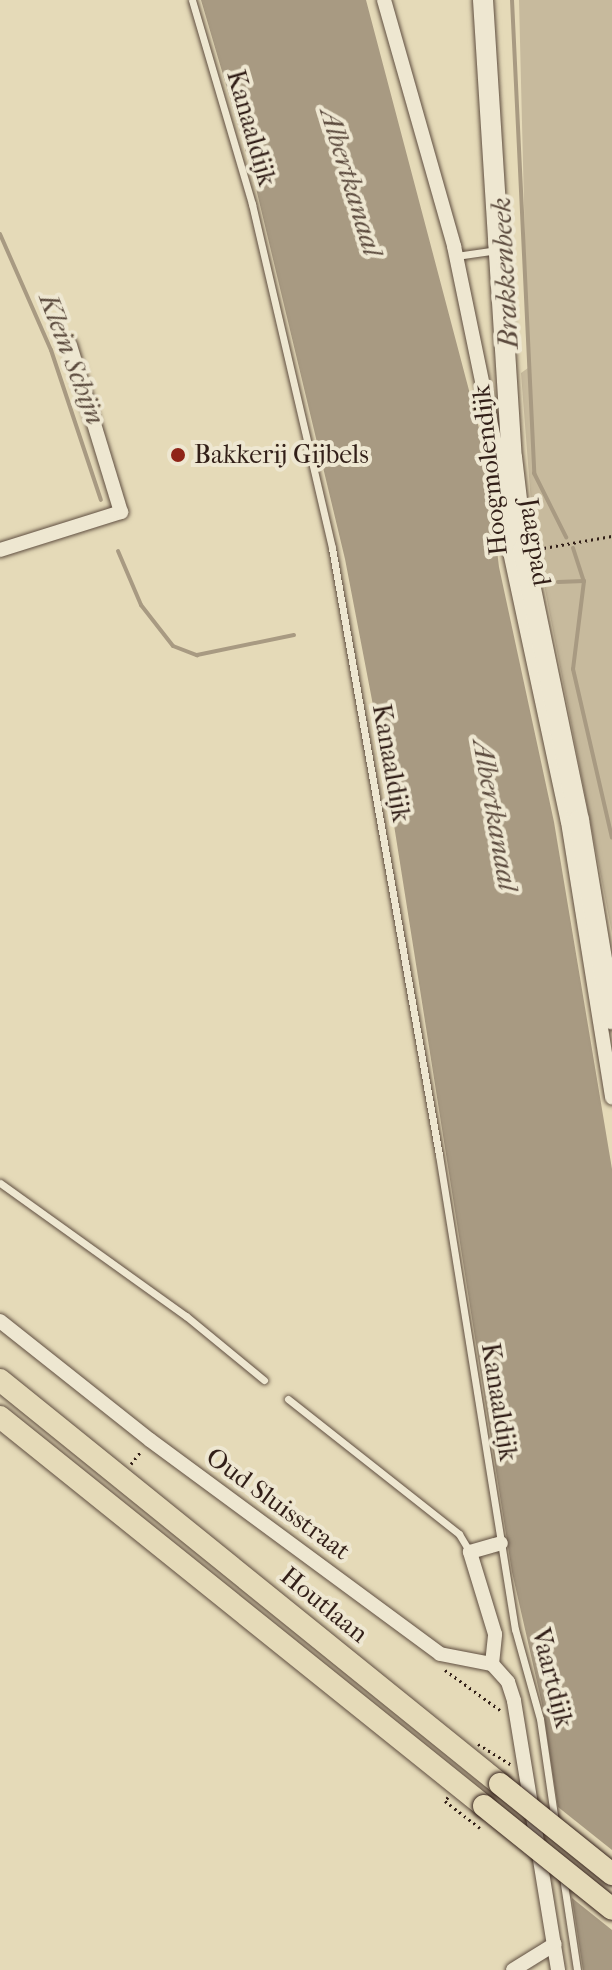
<!DOCTYPE html>
<html>
<head>
<meta charset="utf-8">
<style>
	body { margin:0 }
	#map { position:relative; width:612px; height:1970px; overflow:hidden; background:#e5dab8; font-family:"IM FELL French Canon",serif }
	div>[style] { position:absolute }
	[style*='--x'] { left:calc(var(--x)*1px); top:calc(var(--y)*1px); width:calc(var(--w)*1px); rotate:calc(var(--a)*1deg) }
	.green>* { inset:0; background:#c7ba9d }
	.water>* { inset:0; background:#a89a82 }
	.pier>* { inset:0; background:#e5dab8 }
	.stream>* { height:4px; margin:-2px; padding:0 2px; transform-origin:2px; border-radius:2px; background:#a89a82 }
	.path>* { height:3px; margin-top:-1.5px; transform-origin:0; background:repeating-linear-gradient(90deg,#321f18 0 2px,transparent 0 6px) }
	.roads { filter:drop-shadow(0 0 2px #5f4e40) drop-shadow(0 0 2px #5f4e40) }
	.lane>* { height:7px; margin:-3.5px; padding:0 3.5px; transform-origin:3.5px; border-radius:3.5px; background:#eee7d1 }
	.street>* { height:14px; margin:-7px; padding:0 7px; transform-origin:7px; border-radius:7px; background:#eee7d1 }
	.secondary>* { height:20px; margin:-10px; padding:0 10px; transform-origin:10px; border-radius:10px; background:#eee7d1 }
	.primary>* { height:22px; margin:-11px; padding:0 11px; transform-origin:11px; border-radius:11px; background:#e5dab8 }
	.bridges { filter:drop-shadow(0 0 2px #321f18) drop-shadow(0 0 2px #321f18) }
	.primary-bridge>* { height:22px; margin:-11px; padding:0 11px; transform-origin:11px; border-radius:11px; background:#e5dab8 }
	.dots>* { width:22px; height:22px; translate:-50% -50%; box-sizing:border-box; border:4px solid #eee7d1; border-radius:50% }
	span { translate:-50% -50%; white-space:nowrap; text-align:center; line-height:1.15; -webkit-text-stroke:8px #eee7d1; paint-order:stroke }
	.street-label { font-size:26px; color:#321f18 }
	.poi-label { font-size:26px; color:#321f18 }
	.left { translate:0 -50%; text-align:left }
	.water-label { font-size:28px; color:#5b4a3d; font-style:italic }
</style>
</head>
<body>
<div id="map">
	<div class="green">
		<div style="clip-path:polygon(519px 0,612px 0,612px 933px,533px 528px,521px 373px,528px 368px)"></div>
	</div>
	<div class="water">
		<div style="clip-path:polygon(201px 0,366px 0,485px 451px,499px 567px,554px 822px,612px 1169px,612px 1970px,583px 1970px,542px 1704px,512px 1572px,385px 768px,345px 559px,254px 180px)"></div>
	</div>
	<div class="pier">
		<div style="clip-path:polygon(553px 1803px,612px 1850px,612px 1930px,567px 1894px)"></div>
	</div>
	<div class="stream">
		<div style="--x:512;--y:0;--w:474;--a:87.3"></div>
		<div style="--x:534;--y:473;--w:72;--a:63.4"></div>
		<div style="--x:0;--y:234;--w:127;--a:66.3"></div>
		<div style="--x:51;--y:350;--w:158;--a:71.6"></div>
		<div style="--x:573;--y:548;--w:35;--a:72"></div>
		<div style="--x:118;--y:551;--w:59;--a:66.9"></div>
		<div style="--x:141;--y:605;--w:52;--a:52"></div>
		<div style="--x:173;--y:646;--w:26;--a:21"></div>
		<div style="--x:197;--y:655;--w:99;--a:-11.7"></div>
		<div style="--x:558;--y:582;--w:26;--a:-2"></div>
		<div style="--x:584;--y:581;--w:89;--a:97.1"></div>
		<div style="--x:573;--y:669;--w:173;--a:77"></div>
	</div>
	<div class="path">
		<div style="--x:538;--y:549;--w:75;--a:-10"></div>
		<div style="--x:131;--y:1464;--w:16;--a:-52"></div>
		<div style="--x:445;--y:1670;--w:68;--a:36"></div>
		<div style="--x:478;--y:1744;--w:38;--a:32"></div>
		<div style="--x:448;--y:1797;--w:5;--a:127"></div>
		<div style="--x:445;--y:1801;--w:44;--a:37.6"></div>
	</div>
	<div class="roads">
		<div class="lane">
			<div style="--x:192;--y:0;--w:213;--a:73.6"></div>
			<div style="--x:252;--y:204;--w:353;--a:76.9"></div>
			<div style="--x:332;--y:548;--w:616;--a:80"></div>
			<div style="--x:439;--y:1155;--w:480;--a:80.9"></div>
			<div style="--x:515;--y:1629;--w:93;--a:74.5"></div>
			<div style="--x:540;--y:1719;--w:104;--a:81.7"></div>
			<div style="--x:456;--y:256;--w:42;--a:-8.1"></div>
			<div style="--x:0;--y:1183;--w:229;--a:35.6"></div>
			<div style="--x:186;--y:1316;--w:101;--a:39.4"></div>
			<div style="--x:288;--y:1399;--w:218;--a:38.3"></div>
			<div style="--x:459;--y:1534;--w:21;--a:59"></div>
			<div style="--x:563;--y:1877;--w:94;--a:81.4"></div>
		</div>
		<div class="street">
			<div style="--x:384;--y:0;--w:256;--a:74.1"></div>
			<div style="--x:454;--y:246;--w:217;--a:78.3"></div>
			<div style="--x:498;--y:459;--w:94;--a:82.6"></div>
			<div style="--x:510;--y:552;--w:276;--a:77.9"></div>
			<div style="--x:568;--y:822;--w:279;--a:80.9"></div>
			<div style="--x:0;--y:550;--w:127;--a:-17.4"></div>
			<div style="--x:121;--y:512;--w:175;--a:-107"></div>
			<div style="--x:0;--y:1321;--w:191;--a:38.4"></div>
			<div style="--x:150;--y:1440;--w:360;--a:36.4"></div>
			<div style="--x:440;--y:1654;--w:53;--a:10.9"></div>
			<div style="--x:492;--y:1664;--w:24;--a:48"></div>
			<div style="--x:508;--y:1682;--w:20;--a:72"></div>
			<div style="--x:514;--y:1701;--w:273;--a:80.7"></div>
			<div style="--x:492;--y:1664;--w:30;--a:-84"></div>
			<div style="--x:495;--y:1634;--w:86;--a:-107"></div>
			<div style="--x:470;--y:1552;--w:32;--a:-16"></div>
			<div style="--x:513;--y:1970;--w:49;--a:-31.8"></div>
		</div>
		<div class="secondary">
			<div style="--x:483;--y:0;--w:458;--a:86.4"></div>
			<div style="--x:512;--y:457;--w:94;--a:83.3"></div>
			<div style="--x:523;--y:550;--w:276;--a:78.3"></div>
			<div style="--x:579;--y:820;--w:202;--a:80.6"></div>
		</div>
		<div class="primary">
			<div style="--x:0;--y:1380;--w:643;--a:38.94"></div>
			<div style="--x:0;--y:1417;--w:621;--a:38.79"></div>
		</div>
	</div>
	<div class="bridges">
		<div class="primary-bridge">
			<div style="--x:500;--y:1784;--w:144;--a:38.8"></div>
			<div style="--x:484;--y:1806;--w:164;--a:38.8"></div>
		</div>
	</div>
	<div class="dots">
		<div style="left:178px;top:455px;background:#8f2418"></div>
	</div>
	<div class="street-label">
		<span style="left:251px;top:128px;rotate:74deg">Kanaaldijk</span>
		<span style="left:490px;top:470px;rotate:-96deg">Hoogmolendijk</span>
		<span style="left:535px;top:542px;rotate:81deg">Jaagpad</span>
		<span style="left:391px;top:763px;rotate:80deg">Kanaaldijk</span>
		<span style="left:499px;top:1402px;rotate:81deg">Kanaaldijk</span>
		<span style="left:278px;top:1504px;rotate:36deg">Oud Sluisstraat</span>
		<span style="left:324px;top:1605px;rotate:39deg">Houtlaan</span>
		<span style="left:552px;top:1678px;rotate:76deg">Vaartdijk</span>
	</div>
	<div class="poi-label">
		<span class="left" style="left:194px;top:455px">Bakkerij Gijbels</span>
	</div>
	<div class="water-label">
		<span style="left:351px;top:182px;rotate:73deg">Albertkanaal</span>
		<span style="left:505px;top:273px;rotate:-93deg">Brakkenbeek</span>
		<span style="left:72px;top:359px;rotate:69deg">Klein Schijn</span>
		<span style="left:495px;top:815px;rotate:80deg">Albertkanaal</span>
	</div>
</div>
</body>
</html>
